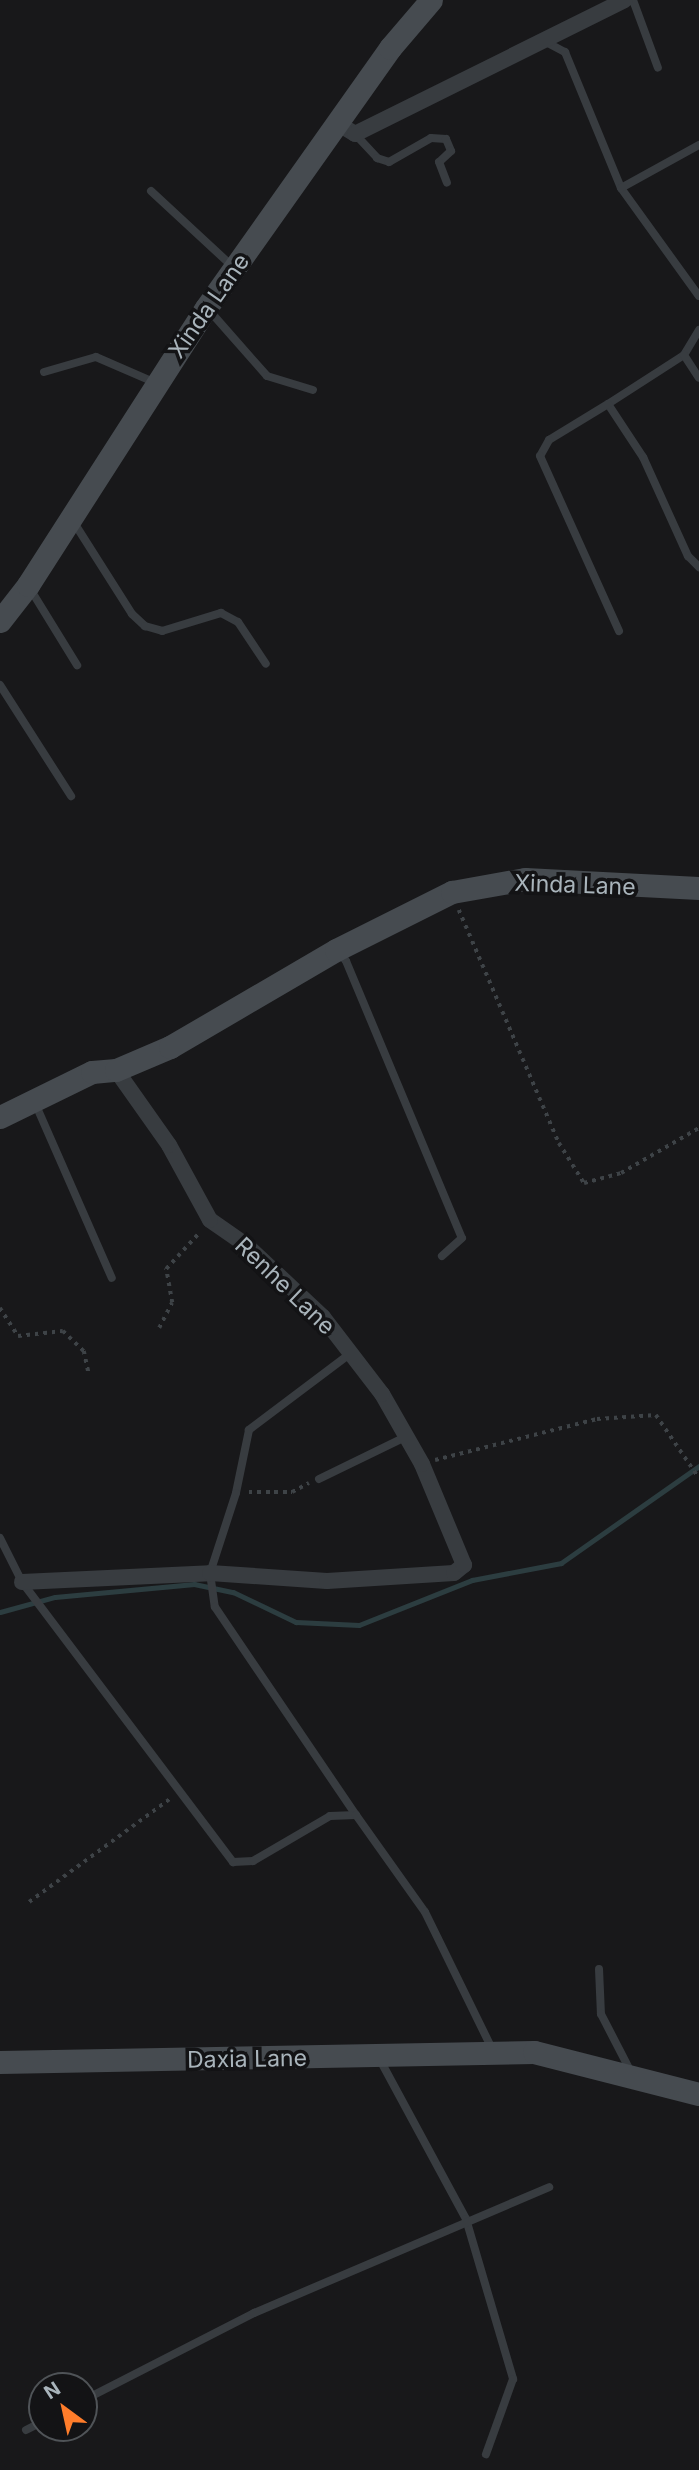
<!DOCTYPE html>
<html>
<head>
<meta charset="utf-8">
<style>
	body { margin:0 }
	#map { position:relative; width:699px; height:2470px; overflow:hidden; background:#18181a; font-family:Inter,sans-serif }
	div>[style] { position:absolute }
	[style*='--x'] { left:calc(var(--x)*1px); top:calc(var(--y)*1px); width:calc(var(--w)*1px); rotate:calc(var(--a)*1deg) }
	.stream>* { height:5px; margin:-2.5px; padding:0 2.5px; transform-origin:2.5px; border-radius:2.5px; background:#2c3d40 }
	.path>* { height:3.5px; margin-top:-1.75px; transform-origin:0; background:repeating-linear-gradient(90deg,#3e4347 0 3.5px,transparent 0 8.5px) }
	.lane>* { height:8px; margin:-4px; padding:0 4px; transform-origin:4px; border-radius:4px; background:#383c40 }
	.street>* { height:16px; margin:-8px; padding:0 8px; transform-origin:8px; border-radius:8px; background:#383c40 }
	.secondary>* { height:23px; margin:-11.5px; padding:0 11.5px; transform-origin:11.5px; border-radius:11.5px; background:#464b50 }
	span { translate:-50% -50%; white-space:nowrap; text-align:center; line-height:1.15; -webkit-text-stroke:7px #131315; paint-order:stroke }
	.street-label { font-size:23px; color:#a9b4bb }
	.north { position:absolute; left:28px; top:2372px; width:70px; height:70px; box-sizing:border-box; background:#131315; border:2px solid #4f5357; border-radius:50%; rotate:327deg; font-size:19px; font-weight:700; line-height:28px; text-align:center; color:#a9b4bb }
	.north::after { content:''; display:block; margin:auto; width:24px; height:32px; background:#ff7d2b; clip-path:polygon(50% 0,100% 100%,50% 72%,0 100%) }
</style>
</head>
<body>
<div id="map">
	<div class="stream">
		<div style="--x:0;--y:1612;--w:57;--a:-15.3"></div>
		<div style="--x:55;--y:1597;--w:140;--a:-5.3"></div>
		<div style="--x:194;--y:1584;--w:40;--a:12"></div>
		<div style="--x:233;--y:1592;--w:70;--a:25.5"></div>
		<div style="--x:296;--y:1622;--w:63;--a:2.7"></div>
		<div style="--x:359;--y:1625;--w:122;--a:-21.7"></div>
		<div style="--x:472;--y:1580;--w:91;--a:-10.8"></div>
		<div style="--x:561;--y:1563;--w:169;--a:-35.1"></div>
	</div>
	<div class="path">
		<div style="--x:459;--y:910;--w:254;--a:66.8"></div>
		<div style="--x:559;--y:1143;--w:47;--a:58"></div>
		<div style="--x:584;--y:1183;--w:38;--a:-15"></div>
		<div style="--x:621;--y:1173;--w:90;--a:-30"></div>
		<div style="--x:0;--y:1308;--w:33;--a:57"></div>
		<div style="--x:18;--y:1336;--w:45;--a:-6.3"></div>
		<div style="--x:63;--y:1331;--w:29;--a:44"></div>
		<div style="--x:84;--y:1351;--w:24;--a:78"></div>
		<div style="--x:159;--y:1328;--w:28;--a:-63"></div>
		<div style="--x:172;--y:1303;--w:35;--a:-100"></div>
		<div style="--x:166;--y:1269;--w:50;--a:-47.4"></div>
		<div style="--x:435;--y:1460;--w:167;--a:-14.2"></div>
		<div style="--x:597;--y:1419;--w:59;--a:-3.9"></div>
		<div style="--x:656;--y:1415;--w:76;--a:55.7"></div>
		<div style="--x:249;--y:1492;--w:43;--a:0"></div>
		<div style="--x:292;--y:1492;--w:19;--a:-28"></div>
		<div style="--x:29;--y:1902;--w:176;--a:-36.2"></div>
	</div>
	<div class="lane">
		<div style="--x:633;--y:0;--w:72;--a:69.8"></div>
		<div style="--x:544;--y:41;--w:24;--a:28"></div>
		<div style="--x:565;--y:52;--w:147;--a:67.6"></div>
		<div style="--x:621;--y:188;--w:133;--a:54.2"></div>
		<div style="--x:355;--y:134;--w:33;--a:47"></div>
		<div style="--x:377;--y:158;--w:13;--a:18"></div>
		<div style="--x:389;--y:162;--w:48;--a:-29.7"></div>
		<div style="--x:431;--y:138;--w:15;--a:4"></div>
		<div style="--x:446;--y:139;--w:13;--a:67"></div>
		<div style="--x:451;--y:151;--w:16;--a:137"></div>
		<div style="--x:439;--y:162;--w:22;--a:69"></div>
		<div style="--x:621;--y:188;--w:89;--a:-28.9"></div>
		<div style="--x:151;--y:191;--w:112;--a:42.8"></div>
		<div style="--x:208;--y:309;--w:89;--a:48.6"></div>
		<div style="--x:267;--y:376;--w:48;--a:16.9"></div>
		<div style="--x:699;--y:330;--w:29;--a:121"></div>
		<div style="--x:684;--y:355;--w:90;--a:147.2"></div>
		<div style="--x:608;--y:404;--w:64;--a:56.6"></div>
		<div style="--x:643;--y:457;--w:109;--a:65.6"></div>
		<div style="--x:688;--y:556;--w:16;--a:45"></div>
		<div style="--x:684;--y:355;--w:27;--a:57"></div>
		<div style="--x:44;--y:372;--w:54;--a:-16.1"></div>
		<div style="--x:96;--y:357;--w:65;--a:23.4"></div>
		<div style="--x:608;--y:404;--w:69;--a:148.6"></div>
		<div style="--x:549;--y:440;--w:18;--a:119"></div>
		<div style="--x:540;--y:456;--w:192;--a:65.7"></div>
		<div style="--x:73;--y:521;--w:110;--a:57.6"></div>
		<div style="--x:132;--y:614;--w:18;--a:43"></div>
		<div style="--x:145;--y:626;--w:18;--a:16"></div>
		<div style="--x:162;--y:631;--w:62;--a:-17"></div>
		<div style="--x:221;--y:613;--w:19;--a:28"></div>
		<div style="--x:238;--y:622;--w:50;--a:56.3"></div>
		<div style="--x:29;--y:587;--w:92;--a:58.4"></div>
		<div style="--x:0;--y:685;--w:132;--a:57.4"></div>
		<div style="--x:338;--y:952;--w:12;--a:48"></div>
		<div style="--x:346;--y:961;--w:300;--a:67.3"></div>
		<div style="--x:462;--y:1238;--w:27;--a:138"></div>
		<div style="--x:35;--y:1103;--w:191;--a:66.3"></div>
		<div style="--x:351;--y:1353;--w:128;--a:143"></div>
		<div style="--x:249;--y:1430;--w:64;--a:101.7"></div>
		<div style="--x:236;--y:1493;--w:84;--a:108"></div>
		<div style="--x:210;--y:1573;--w:34;--a:82"></div>
		<div style="--x:215;--y:1607;--w:251;--a:55.9"></div>
		<div style="--x:319;--y:1479;--w:98;--a:-26"></div>
		<div style="--x:0;--y:1538;--w:49;--a:63.4"></div>
		<div style="--x:22;--y:1582;--w:351;--a:53"></div>
		<div style="--x:233;--y:1862;--w:20;--a:-3"></div>
		<div style="--x:253;--y:1861;--w:89;--a:-30.3"></div>
		<div style="--x:330;--y:1816;--w:26;--a:-2"></div>
		<div style="--x:356;--y:1815;--w:119;--a:54.6"></div>
		<div style="--x:425;--y:1912;--w:155;--a:63.9"></div>
		<div style="--x:599;--y:1969;--w:45;--a:87.5"></div>
		<div style="--x:601;--y:2014;--w:65;--a:62.7"></div>
		<div style="--x:379;--y:2058;--w:183;--a:61.6"></div>
		<div style="--x:466;--y:2219;--w:167;--a:73.6"></div>
		<div style="--x:513;--y:2379;--w:80;--a:109.8"></div>
		<div style="--x:84;--y:2400;--w:191;--a:-27.1"></div>
		<div style="--x:254;--y:2313;--w:321;--a:-23.1"></div>
		<div style="--x:26;--y:2430;--w:18;--a:-27"></div>
	</div>
	<div class="street">
		<div style="--x:337;--y:123;--w:21;--a:31"></div>
		<div style="--x:355;--y:134;--w:301;--a:-26.4"></div>
		<div style="--x:22;--y:1582;--w:188;--a:-2.7"></div>
		<div style="--x:210;--y:1573;--w:117;--a:3.9"></div>
		<div style="--x:327;--y:1581;--w:127;--a:-3.6"></div>
		<div style="--x:454;--y:1573;--w:13;--a:-39"></div>
		<div style="--x:464;--y:1565;--w:109;--a:-112.6"></div>
		<div style="--x:422;--y:1464;--w:81;--a:-119.7"></div>
		<div style="--x:382;--y:1394;--w:97;--a:-127.5"></div>
		<div style="--x:323;--y:1317;--w:105;--a:-136.9"></div>
		<div style="--x:246;--y:1245;--w:44;--a:-145.2"></div>
		<div style="--x:210;--y:1220;--w:85;--a:-118.7"></div>
		<div style="--x:169;--y:1145;--w:92;--a:-125.2"></div>
	</div>
	<div class="secondary">
		<div style="--x:0;--y:621;--w:46;--a:-52.1"></div>
		<div style="--x:28;--y:585;--w:329;--a:-57.3"></div>
		<div style="--x:206;--y:308;--w:319;--a:-54.7"></div>
		<div style="--x:390;--y:48;--w:63;--a:-49.5"></div>
		<div style="--x:0;--y:1117;--w:102;--a:-26.1"></div>
		<div style="--x:92;--y:1072;--w:24;--a:-5"></div>
		<div style="--x:116;--y:1070;--w:59;--a:-23.1"></div>
		<div style="--x:170;--y:1047;--w:192;--a:-30.3"></div>
		<div style="--x:336;--y:950;--w:130;--a:-26.6"></div>
		<div style="--x:452;--y:892;--w:74;--a:-10.1"></div>
		<div style="--x:525;--y:879;--w:174;--a:3"></div>
		<div style="--x:0;--y:2062;--w:534;--a:-1.07"></div>
		<div style="--x:534;--y:2052;--w:170;--a:14.3"></div>
	</div>
	<div class="street-label">
		<span style="left:209px;top:306px;rotate:-55deg">Xinda Lane</span>
		<span style="left:575px;top:885px;rotate:2deg">Xinda Lane</span>
		<span style="left:285px;top:1286px;rotate:44deg">Renhe Lane</span>
		<span style="left:247px;top:2059px;rotate:-1deg">Daxia Lane</span>
	</div>
	<div class="north">N</div>
</div>
</body>
</html>
